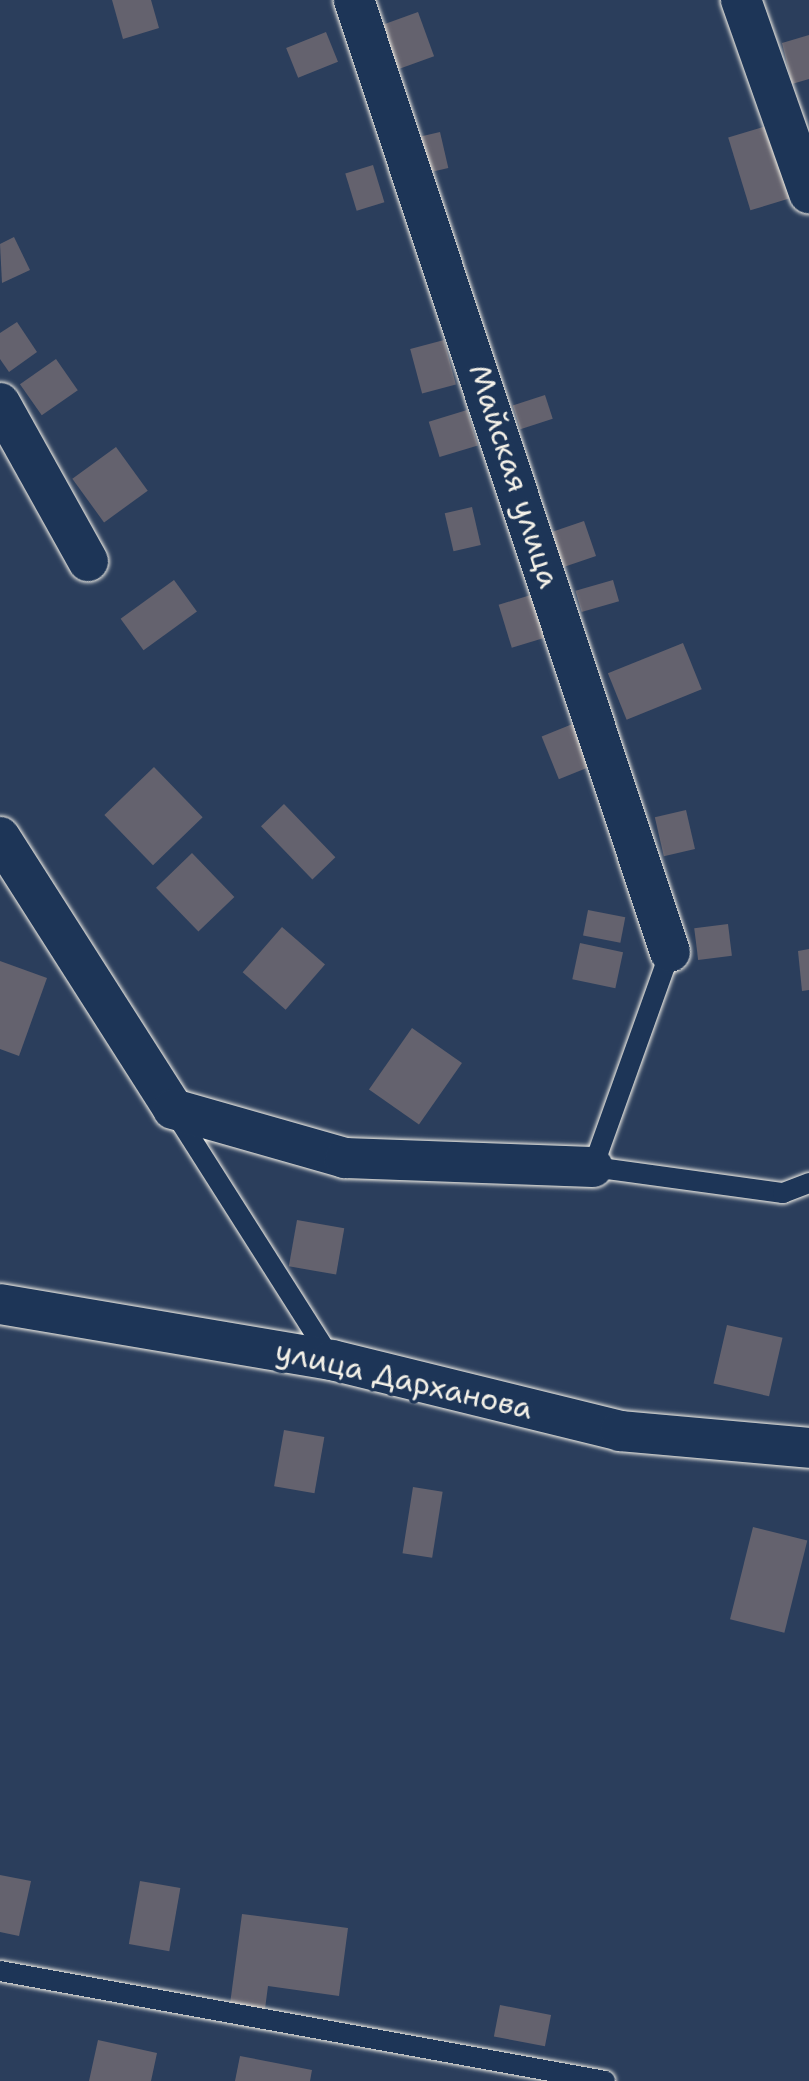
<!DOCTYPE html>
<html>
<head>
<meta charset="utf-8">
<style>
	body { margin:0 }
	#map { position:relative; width:809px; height:2081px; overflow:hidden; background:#2b3e5c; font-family:"Shantell Sans",sans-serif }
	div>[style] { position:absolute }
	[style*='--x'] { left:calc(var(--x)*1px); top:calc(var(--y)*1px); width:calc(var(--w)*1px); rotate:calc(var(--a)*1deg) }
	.building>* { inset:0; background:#64626e; transform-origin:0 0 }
	.roads { filter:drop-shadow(0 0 2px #f4f1e8) drop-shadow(0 0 2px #f4f1e8) }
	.lane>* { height:20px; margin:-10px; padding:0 10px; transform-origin:10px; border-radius:10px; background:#1d3557 }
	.street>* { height:40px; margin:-20px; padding:0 20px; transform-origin:20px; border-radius:20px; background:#1d3557 }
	span { translate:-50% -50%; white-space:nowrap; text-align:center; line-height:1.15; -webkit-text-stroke:7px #1d3557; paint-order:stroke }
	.street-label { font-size:30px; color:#f4f1e8 }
</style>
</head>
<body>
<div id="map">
	<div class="building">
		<div style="clip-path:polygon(112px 0,151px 0,159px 28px,123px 39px)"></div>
		<div style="left:418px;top:12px;width:47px;height:39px;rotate:70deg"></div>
		<div style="left:326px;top:32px;width:32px;height:43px;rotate:68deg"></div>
		<div style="clip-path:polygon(809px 35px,809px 79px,792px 84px,782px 43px)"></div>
		<div style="left:776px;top:123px;width:76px;height:50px;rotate:73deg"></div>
		<div style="left:440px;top:132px;width:37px;height:31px;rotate:77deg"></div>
		<div style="left:373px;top:165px;width:39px;height:29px;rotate:73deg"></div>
		<div style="clip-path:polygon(14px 237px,30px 270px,2px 283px,0 244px)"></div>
		<div style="clip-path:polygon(17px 322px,37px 352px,9px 372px,0 359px,0 333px)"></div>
		<div style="left:444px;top:340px;width:46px;height:35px;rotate:75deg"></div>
		<div style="left:56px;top:359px;width:38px;height:44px;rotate:55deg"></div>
		<div style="left:545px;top:395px;width:25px;height:34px;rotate:72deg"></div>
		<div style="left:467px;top:410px;width:37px;height:40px;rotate:73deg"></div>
		<div style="left:116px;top:447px;width:54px;height:54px;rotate:54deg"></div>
		<div style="left:472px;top:507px;width:39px;height:28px;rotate:77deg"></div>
		<div style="left:584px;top:521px;width:37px;height:38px;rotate:71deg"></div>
		<div style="left:174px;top:580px;width:39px;height:66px;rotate:54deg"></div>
		<div style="left:613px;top:580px;width:22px;height:39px;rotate:74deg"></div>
		<div style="left:534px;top:594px;width:45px;height:37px;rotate:73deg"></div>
		<div style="left:683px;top:643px;width:50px;height:81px;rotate:68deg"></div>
		<div style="left:575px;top:723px;width:46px;height:36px;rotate:68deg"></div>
		<div style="left:154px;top:767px;width:70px;height:69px;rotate:46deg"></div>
		<div style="left:284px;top:804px;width:74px;height:32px;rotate:46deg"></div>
		<div style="left:686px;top:810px;width:40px;height:32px;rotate:77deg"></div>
		<div style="left:192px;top:853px;width:61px;height:50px;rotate:46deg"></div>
		<div style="left:588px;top:910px;width:38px;height:26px;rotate:11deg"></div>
		<div style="left:728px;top:924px;width:32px;height:34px;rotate:83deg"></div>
		<div style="left:282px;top:927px;width:57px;height:60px;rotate:41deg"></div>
		<div style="left:580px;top:943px;width:44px;height:37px;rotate:12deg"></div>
		<div style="clip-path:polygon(809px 949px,809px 990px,802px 991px,798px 951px)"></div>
		<div style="clip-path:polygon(0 961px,47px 978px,19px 1056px,0 1049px)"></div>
		<div style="left:412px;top:1028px;width:61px;height:75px;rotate:35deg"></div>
		<div style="left:297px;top:1220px;width:48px;height:47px;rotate:10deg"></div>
		<div style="left:727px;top:1325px;width:57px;height:60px;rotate:13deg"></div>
		<div style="left:284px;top:1430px;width:41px;height:57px;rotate:10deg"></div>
		<div style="left:413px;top:1487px;width:30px;height:67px;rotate:9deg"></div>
		<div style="left:753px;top:1527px;width:56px;height:95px;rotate:14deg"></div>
		<div style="clip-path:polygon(0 1875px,31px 1881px,19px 1936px,0 1932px)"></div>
		<div style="left:140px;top:1881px;width:41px;height:64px;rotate:10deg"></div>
		<div style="clip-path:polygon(242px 1914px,348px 1928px,339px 1996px,268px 1986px,265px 2009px,230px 2004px)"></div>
		<div style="left:500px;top:2005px;width:52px;height:32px;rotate:11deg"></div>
		<div style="clip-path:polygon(98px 2040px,157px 2053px,151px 2081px,89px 2081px)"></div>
		<div style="clip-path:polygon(240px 2056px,312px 2070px,310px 2081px,235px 2081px)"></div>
	</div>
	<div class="roads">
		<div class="lane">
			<div style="--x:670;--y:952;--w:228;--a:109.7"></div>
			<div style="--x:593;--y:1167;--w:192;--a:7.8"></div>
			<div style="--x:783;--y:1193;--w:28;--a:-21"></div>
			<div style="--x:175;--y:1113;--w:291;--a:57.6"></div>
			<div style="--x:0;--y:1971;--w:615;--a:10.3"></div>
		</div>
		<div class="street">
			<div style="--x:354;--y:0;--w:1003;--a:71.64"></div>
			<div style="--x:741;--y:0;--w:205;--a:70.6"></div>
			<div style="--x:0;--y:403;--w:181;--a:60.9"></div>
			<div style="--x:0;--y:837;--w:322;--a:57.5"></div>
			<div style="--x:173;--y:1109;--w:179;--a:15.9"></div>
			<div style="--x:345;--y:1158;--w:248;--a:2.1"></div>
			<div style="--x:0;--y:1304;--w:337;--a:9.6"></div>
			<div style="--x:332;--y:1360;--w:297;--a:13.8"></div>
			<div style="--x:620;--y:1431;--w:190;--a:5.1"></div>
		</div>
	</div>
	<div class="street-label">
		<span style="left:514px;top:476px;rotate:72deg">Майская улица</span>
		<span style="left:404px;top:1380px;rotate:13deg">улица Дарханова</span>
	</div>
</div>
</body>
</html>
